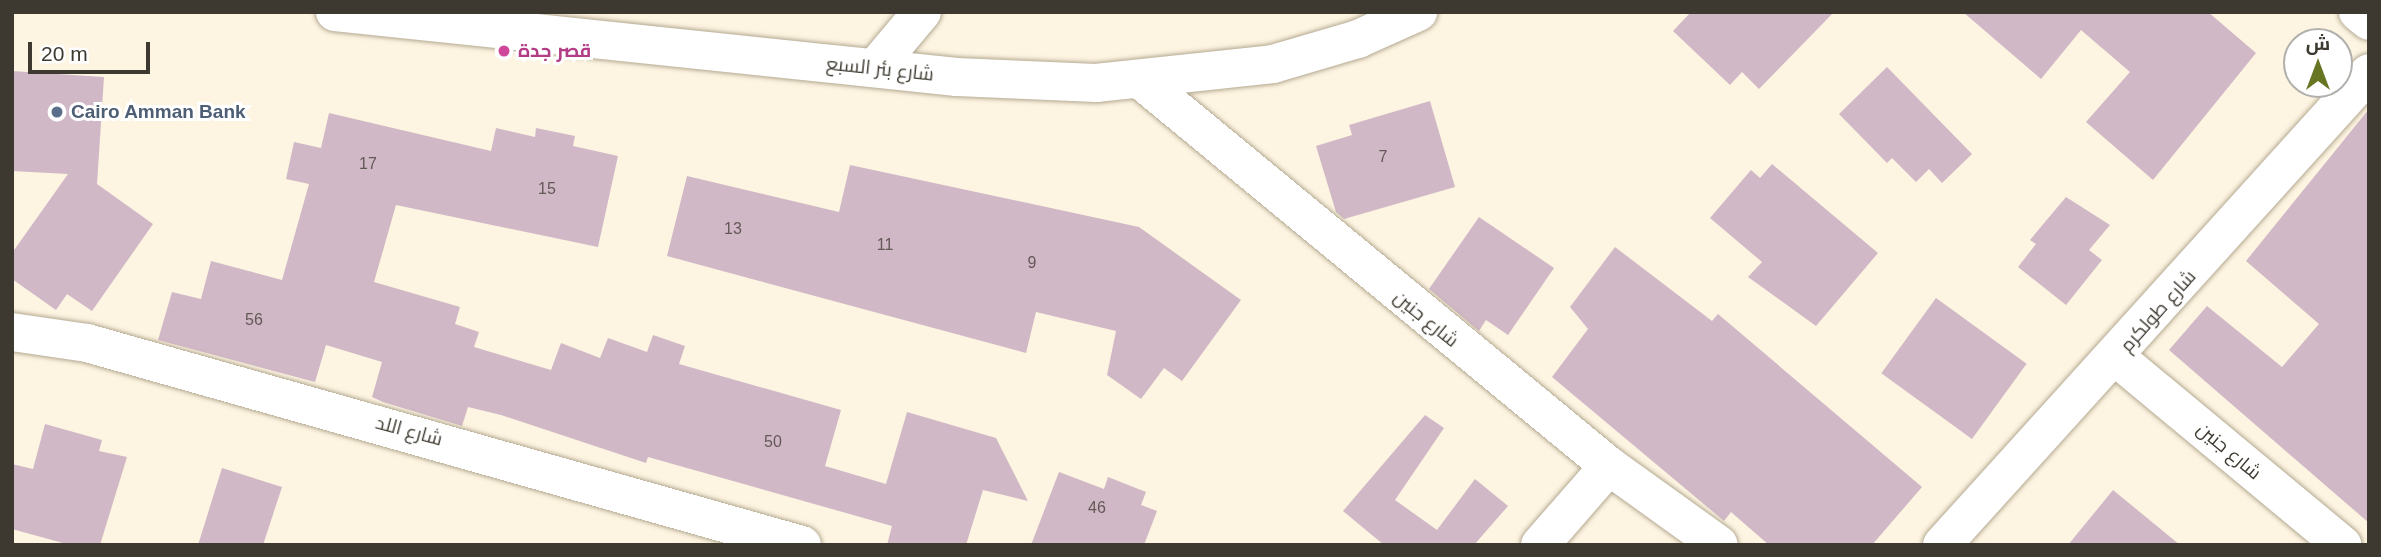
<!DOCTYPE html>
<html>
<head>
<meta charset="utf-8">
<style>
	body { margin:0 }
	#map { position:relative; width:2381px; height:557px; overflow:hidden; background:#fdf4e1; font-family:Arial,Cairo,sans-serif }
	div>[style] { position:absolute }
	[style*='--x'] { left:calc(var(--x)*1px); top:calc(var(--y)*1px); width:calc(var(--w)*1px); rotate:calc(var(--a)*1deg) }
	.building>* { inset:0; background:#d1b8c7; transform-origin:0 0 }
	.roads { filter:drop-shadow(0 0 2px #b4a992) drop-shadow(0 0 2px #b4a992) }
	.minor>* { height:38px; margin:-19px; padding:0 19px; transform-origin:19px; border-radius:19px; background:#fff }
	.tertiary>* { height:38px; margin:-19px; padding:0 19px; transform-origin:19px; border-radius:19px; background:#fff }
	.primary>* { height:38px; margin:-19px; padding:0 19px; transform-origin:19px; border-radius:19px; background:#fff }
	.dots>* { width:19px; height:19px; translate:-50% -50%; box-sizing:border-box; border:4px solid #fff; border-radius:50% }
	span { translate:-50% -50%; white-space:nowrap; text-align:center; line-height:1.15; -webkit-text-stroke:6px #fff; paint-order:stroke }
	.number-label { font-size:16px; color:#635956 }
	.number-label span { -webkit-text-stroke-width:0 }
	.hotel-label { font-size:19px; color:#b23c85; font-weight:700 }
	.left { translate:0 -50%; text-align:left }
	.street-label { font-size:19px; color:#3e3930 }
	.service-label { font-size:19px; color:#4e5e75; font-weight:700 }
	.frame { position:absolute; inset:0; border:14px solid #3e3930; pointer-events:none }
	.north { position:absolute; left:2283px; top:28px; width:70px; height:70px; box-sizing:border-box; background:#fff; border:2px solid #b2b0ac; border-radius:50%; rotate:0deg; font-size:19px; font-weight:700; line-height:28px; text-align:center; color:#3e3930 }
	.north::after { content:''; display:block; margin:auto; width:24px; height:32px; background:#667623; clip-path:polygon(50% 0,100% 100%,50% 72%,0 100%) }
	.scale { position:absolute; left:28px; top:42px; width:122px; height:32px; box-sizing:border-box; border:4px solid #3e3930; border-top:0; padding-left:9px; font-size:21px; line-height:24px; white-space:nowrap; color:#3e3930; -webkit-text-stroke:5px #fff; paint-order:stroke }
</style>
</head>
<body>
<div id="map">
	<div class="building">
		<div style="clip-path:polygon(1691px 12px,1834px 12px,1759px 89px,1742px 72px,1730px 85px,1673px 31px)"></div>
		<div style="clip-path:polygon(1963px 12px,2208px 12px,2256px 53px,2153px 180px,2086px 122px,2130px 72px,2081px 30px,2041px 79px)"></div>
		<div style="clip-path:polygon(1887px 67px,1972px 154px,1942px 183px,1929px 169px,1916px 182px,1892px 158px,1887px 163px,1839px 114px)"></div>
		<div style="clip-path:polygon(12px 71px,104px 77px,97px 184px,153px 224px,92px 311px,67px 294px,56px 310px,12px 279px,12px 253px,68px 174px,12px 171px)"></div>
		<div style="clip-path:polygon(1430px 101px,1455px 187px,1344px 219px,1336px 212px,1316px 146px,1352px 135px,1349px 125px)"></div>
		<div style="clip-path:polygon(2369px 109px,2369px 523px,2169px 350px,2207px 306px,2282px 367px,2319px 324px,2246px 261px)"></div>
		<div style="clip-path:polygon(329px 113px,491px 151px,496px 128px,535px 137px,536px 128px,575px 136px,573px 146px,618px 156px,598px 247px,396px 205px,374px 282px,460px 307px,455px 324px,479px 332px,474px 347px,551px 370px,561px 343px,600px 358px,608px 338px,647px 352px,653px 335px,685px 346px,679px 364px,841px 410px,825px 466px,886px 484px,907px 412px,996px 438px,1028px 501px,983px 490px,966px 545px,887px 545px,892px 526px,648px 457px,646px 463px,501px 415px,468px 407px,462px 426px,383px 402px,372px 397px,382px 362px,326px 345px,315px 382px,158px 340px,172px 292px,201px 299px,211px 261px,282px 280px,309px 184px,286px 179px,294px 142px,321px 148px)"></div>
		<div style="clip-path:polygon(1772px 164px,1878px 253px,1816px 326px,1748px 277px,1762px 262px,1710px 218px,1751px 170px,1760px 178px)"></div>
		<div style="clip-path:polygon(850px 165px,1139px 227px,1241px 300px,1182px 381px,1164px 368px,1141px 399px,1107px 375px,1116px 331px,1036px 312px,1026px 353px,667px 256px,687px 176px,839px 212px)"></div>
		<div style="clip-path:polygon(2066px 197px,2110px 225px,2089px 250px,2102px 260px,2066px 305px,2018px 267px,2036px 244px,2030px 240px)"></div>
		<div style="clip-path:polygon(1479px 217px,1554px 268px,1508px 335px,1486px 320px,1479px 331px,1429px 289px)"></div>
		<div style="clip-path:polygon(1615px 247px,1712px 321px,1718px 314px,1922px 487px,1872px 545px,1769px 545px,1731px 512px,1724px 521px,1552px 377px,1588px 329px,1570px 307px)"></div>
		<div style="left:1936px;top:298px;width:112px;height:93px;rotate:36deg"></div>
		<div style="clip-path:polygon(1425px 415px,1444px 428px,1395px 500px,1437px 530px,1475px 479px,1508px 506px,1474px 545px,1384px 545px,1343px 511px)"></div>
		<div style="clip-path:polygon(45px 424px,102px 440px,99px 451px,127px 457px,100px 545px,70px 545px,12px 529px,12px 464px,33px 469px)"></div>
		<div style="clip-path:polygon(222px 468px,282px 487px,263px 545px,198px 545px)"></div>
		<div style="clip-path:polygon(1059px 472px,1104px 489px,1108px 477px,1146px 492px,1141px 505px,1157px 511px,1144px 545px,1031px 545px)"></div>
		<div style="clip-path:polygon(2113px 490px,2180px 545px,2068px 545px)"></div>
	</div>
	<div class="roads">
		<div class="minor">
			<div style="--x:875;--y:68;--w:73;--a:-50"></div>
			<div style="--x:1142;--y:81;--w:605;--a:39.5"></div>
			<div style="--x:1609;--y:466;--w:135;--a:35.7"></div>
			<div style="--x:2117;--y:358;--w:293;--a:39.7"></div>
			<div style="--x:1540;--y:545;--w:105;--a:-48.9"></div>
			<div style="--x:1942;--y:545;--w:636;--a:-47.87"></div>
		</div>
		<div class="tertiary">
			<div style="--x:335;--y:12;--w:625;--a:5.97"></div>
			<div style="--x:957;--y:77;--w:139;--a:2.5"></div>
			<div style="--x:1096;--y:83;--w:178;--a:-6.1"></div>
			<div style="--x:1273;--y:64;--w:89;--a:-16.4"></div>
			<div style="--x:1358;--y:39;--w:66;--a:-24.2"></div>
			<div style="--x:12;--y:332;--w:76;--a:8.3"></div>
			<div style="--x:87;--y:343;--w:743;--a:15.78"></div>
		</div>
		<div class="primary">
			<div style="--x:2358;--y:12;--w:14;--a:39"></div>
		</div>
	</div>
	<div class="dots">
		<div style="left:504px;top:51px;background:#d1479c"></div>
		<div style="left:57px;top:112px;background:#5c6f8a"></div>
	</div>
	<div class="number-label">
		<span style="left:1383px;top:157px">7</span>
		<span style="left:368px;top:164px">17</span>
		<span style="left:547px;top:189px">15</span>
		<span style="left:733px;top:229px">13</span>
		<span style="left:885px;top:245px">11</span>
		<span style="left:1032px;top:263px">9</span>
		<span style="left:254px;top:320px">56</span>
		<span style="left:773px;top:442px">50</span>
		<span style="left:1097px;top:508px">46</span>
	</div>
	<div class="hotel-label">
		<span class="left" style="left:518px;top:51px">قصر جدة</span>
	</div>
	<div class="street-label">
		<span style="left:880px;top:69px;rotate:6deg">شارع بئر السبع</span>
		<span style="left:2158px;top:311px;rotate:-48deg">شارع طولكرم</span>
		<span style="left:1426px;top:319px;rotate:39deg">شارع جنين</span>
		<span style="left:409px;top:431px;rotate:15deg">شارع اللد</span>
		<span style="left:2229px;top:451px;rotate:40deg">شارع جنين</span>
	</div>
	<div class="service-label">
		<span class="left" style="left:71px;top:112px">Cairo Amman Bank</span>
	</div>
	<div class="frame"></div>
	<div class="north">ش</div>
	<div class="scale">20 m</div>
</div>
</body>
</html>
